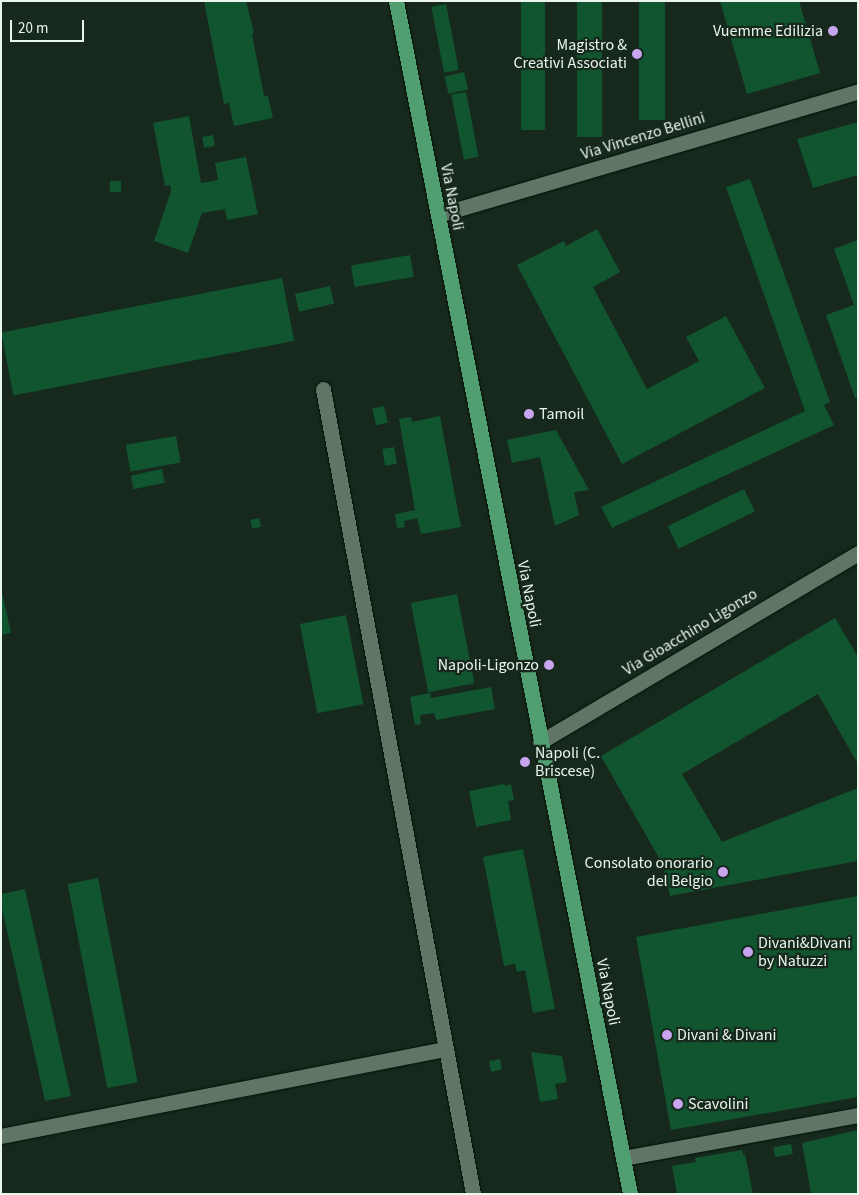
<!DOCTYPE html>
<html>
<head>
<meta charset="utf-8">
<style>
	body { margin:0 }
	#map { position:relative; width:859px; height:1195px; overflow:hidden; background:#16291c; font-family:"Source Sans 3",sans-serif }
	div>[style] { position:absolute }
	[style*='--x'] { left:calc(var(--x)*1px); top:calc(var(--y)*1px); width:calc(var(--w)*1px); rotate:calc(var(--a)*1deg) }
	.building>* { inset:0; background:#115530; transform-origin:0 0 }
	.roads { filter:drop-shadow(0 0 1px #021107) drop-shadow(0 0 1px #021107) }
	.minor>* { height:15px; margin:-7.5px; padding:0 7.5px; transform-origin:7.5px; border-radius:7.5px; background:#607566 }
	.major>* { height:15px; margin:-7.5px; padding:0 7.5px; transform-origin:7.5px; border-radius:7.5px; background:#519e70 }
	.dots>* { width:14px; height:14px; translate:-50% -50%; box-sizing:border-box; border:2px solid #16291c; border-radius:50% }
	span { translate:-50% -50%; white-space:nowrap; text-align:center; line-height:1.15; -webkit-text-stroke:4.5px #16291c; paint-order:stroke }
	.poi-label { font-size:16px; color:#e9f5ed }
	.right { translate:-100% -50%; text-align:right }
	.left { translate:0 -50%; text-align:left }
	.street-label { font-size:16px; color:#e9f5ed }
	.frame { position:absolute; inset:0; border:2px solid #e9f5ed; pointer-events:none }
	.scale { position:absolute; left:10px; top:20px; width:74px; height:22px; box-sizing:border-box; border:2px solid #e9f5ed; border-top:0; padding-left:6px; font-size:15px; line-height:18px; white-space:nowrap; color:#e9f5ed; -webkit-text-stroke:4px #16291c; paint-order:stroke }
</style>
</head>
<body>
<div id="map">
	<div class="building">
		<div style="clip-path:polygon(204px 1px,246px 1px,254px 33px,252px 34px,264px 96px,268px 96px,273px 118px,234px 126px,229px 103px,224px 104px)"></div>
		<div style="left:521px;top:1px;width:24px;height:129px"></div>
		<div style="left:577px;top:1px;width:25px;height:136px"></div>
		<div style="left:639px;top:1px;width:26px;height:119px"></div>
		<div style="clip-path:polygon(720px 1px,799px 1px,820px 73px,747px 94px)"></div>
		<div style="left:446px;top:4px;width:67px;height:15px;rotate:79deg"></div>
		<div style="left:464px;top:72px;width:18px;height:20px;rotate:77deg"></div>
		<div style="left:466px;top:92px;width:66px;height:15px;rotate:79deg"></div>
		<div style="clip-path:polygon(189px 116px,201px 183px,218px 180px,215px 163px,246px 157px,258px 214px,227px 220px,225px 209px,202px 213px,188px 253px,154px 241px,171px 191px,170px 185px,165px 186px,153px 123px)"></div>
		<div style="clip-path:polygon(858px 122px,858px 175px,813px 188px,797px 139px)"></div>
		<div style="left:213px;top:135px;width:11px;height:11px;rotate:80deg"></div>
		<div style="clip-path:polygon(750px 179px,830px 402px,824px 405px,834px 425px,612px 528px,601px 507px,805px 411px,726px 187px)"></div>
		<div style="left:110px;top:181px;width:11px;height:11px"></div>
		<div style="clip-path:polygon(597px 229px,620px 272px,593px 287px,647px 389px,699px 361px,686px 337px,726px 316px,765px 388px,622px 464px,517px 265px,564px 241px,566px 246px)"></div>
		<div style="clip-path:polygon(858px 240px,858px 398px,855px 398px,826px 315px,854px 305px,834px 249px)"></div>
		<div style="left:410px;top:255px;width:22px;height:60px;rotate:80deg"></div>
		<div style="left:282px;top:278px;width:64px;height:286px;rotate:79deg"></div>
		<div style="left:330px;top:286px;width:18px;height:36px;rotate:77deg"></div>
		<div style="left:384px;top:406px;width:17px;height:12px;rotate:77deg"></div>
		<div style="clip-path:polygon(440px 416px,461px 527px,421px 534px,417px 518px,404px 521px,405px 527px,397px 528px,395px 514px,415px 510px,399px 419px,411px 417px,412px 422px)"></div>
		<div style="clip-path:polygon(556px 430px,589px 490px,574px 492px,579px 515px,555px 526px,540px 457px,512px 463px,507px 440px)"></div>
		<div style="left:176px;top:436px;width:27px;height:51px;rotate:80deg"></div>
		<div style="left:394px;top:447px;width:17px;height:12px;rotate:80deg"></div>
		<div style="left:162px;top:469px;width:14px;height:32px;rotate:78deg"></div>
		<div style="left:744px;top:489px;width:25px;height:85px;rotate:64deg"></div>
		<div style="left:259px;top:518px;width:9px;height:9px;rotate:77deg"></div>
		<div style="clip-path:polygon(1px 588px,11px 633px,1px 635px)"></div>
		<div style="left:457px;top:594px;width:91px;height:47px;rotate:79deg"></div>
		<div style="left:346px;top:615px;width:91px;height:47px;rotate:79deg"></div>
		<div style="clip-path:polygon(835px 618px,858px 657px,858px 764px,818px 694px,682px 774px,722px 842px,858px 788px,858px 861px,670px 896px,663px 865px,601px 756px)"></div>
		<div style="clip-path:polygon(491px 687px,495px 709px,436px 720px,434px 713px,420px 715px,421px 724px,415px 725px,410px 697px,430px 693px,431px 698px)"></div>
		<div style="clip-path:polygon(504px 784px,505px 786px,511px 784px,514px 800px,508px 801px,511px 820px,476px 827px,469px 791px)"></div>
		<div style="clip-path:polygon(523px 849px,555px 1009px,533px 1013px,525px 970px,517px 972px,515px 964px,504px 966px,483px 857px)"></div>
		<div style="left:98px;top:878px;width:208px;height:31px;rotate:79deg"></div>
		<div style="clip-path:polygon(25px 889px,71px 1096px,45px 1101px,1px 904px,1px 894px)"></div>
		<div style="clip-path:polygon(858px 896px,858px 1097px,671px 1130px,636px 937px)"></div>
		<div style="clip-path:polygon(531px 1052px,562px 1056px,567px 1082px,555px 1084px,558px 1099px,540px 1102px)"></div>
		<div style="left:500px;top:1059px;width:11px;height:11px;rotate:80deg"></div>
		<div style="clip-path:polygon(858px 1130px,858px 1194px,811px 1194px,802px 1143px)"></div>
		<div style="left:791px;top:1144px;width:10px;height:18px;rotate:79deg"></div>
		<div style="clip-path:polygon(742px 1150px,743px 1155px,745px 1154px,753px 1194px,677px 1194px,672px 1166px,696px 1162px,695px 1158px)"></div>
	</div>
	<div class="roads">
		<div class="minor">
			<div style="--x:438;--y:215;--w:438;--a:-16.4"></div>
			<div style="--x:323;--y:389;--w:819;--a:79.44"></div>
			<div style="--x:540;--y:742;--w:370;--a:-30.7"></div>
			<div style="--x:1;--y:1136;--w:453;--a:-11.1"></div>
			<div style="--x:623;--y:1158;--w:239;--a:-10.4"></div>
		</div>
		<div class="major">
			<div style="--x:396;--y:1;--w:1216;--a:78.9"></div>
		</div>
	</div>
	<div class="dots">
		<div style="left:833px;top:31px;background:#c7a6ef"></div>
		<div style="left:637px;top:54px;background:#c7a6ef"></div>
		<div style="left:529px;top:414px;background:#c7a6ef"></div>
		<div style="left:549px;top:665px;background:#c7a6ef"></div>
		<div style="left:525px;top:762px;background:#c7a6ef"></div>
		<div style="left:723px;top:872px;background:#c7a6ef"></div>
		<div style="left:748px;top:952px;background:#c7a6ef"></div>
		<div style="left:667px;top:1035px;background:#c7a6ef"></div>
		<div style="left:678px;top:1104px;background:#c7a6ef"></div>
	</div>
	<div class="poi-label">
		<span class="right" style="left:823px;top:31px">Vuemme Edilizia</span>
		<span class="right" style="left:627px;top:54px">Magistro &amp;<br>Creativi Associati</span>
		<span class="left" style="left:539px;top:414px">Tamoil</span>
		<span class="right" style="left:539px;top:665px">Napoli-Ligonzo</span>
		<span class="left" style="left:535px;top:762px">Napoli (C.<br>Briscese)</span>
		<span class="right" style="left:713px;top:872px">Consolato onorario<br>del Belgio</span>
		<span class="left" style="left:758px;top:952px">Divani&amp;Divani<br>by Natuzzi</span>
		<span class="left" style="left:677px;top:1035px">Divani &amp; Divani</span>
		<span class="left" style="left:688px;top:1104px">Scavolini</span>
	</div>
	<div class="street-label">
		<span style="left:643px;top:136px;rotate:-17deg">Via Vincenzo Bellini</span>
		<span style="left:452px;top:197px;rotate:79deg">Via Napoli</span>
		<span style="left:529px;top:594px;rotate:79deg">Via Napoli</span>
		<span style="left:690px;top:632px;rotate:-31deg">Via Gioacchino Ligonzo</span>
		<span style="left:608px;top:992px;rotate:79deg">Via Napoli</span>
	</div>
	<div class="frame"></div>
	<div class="scale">20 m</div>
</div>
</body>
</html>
